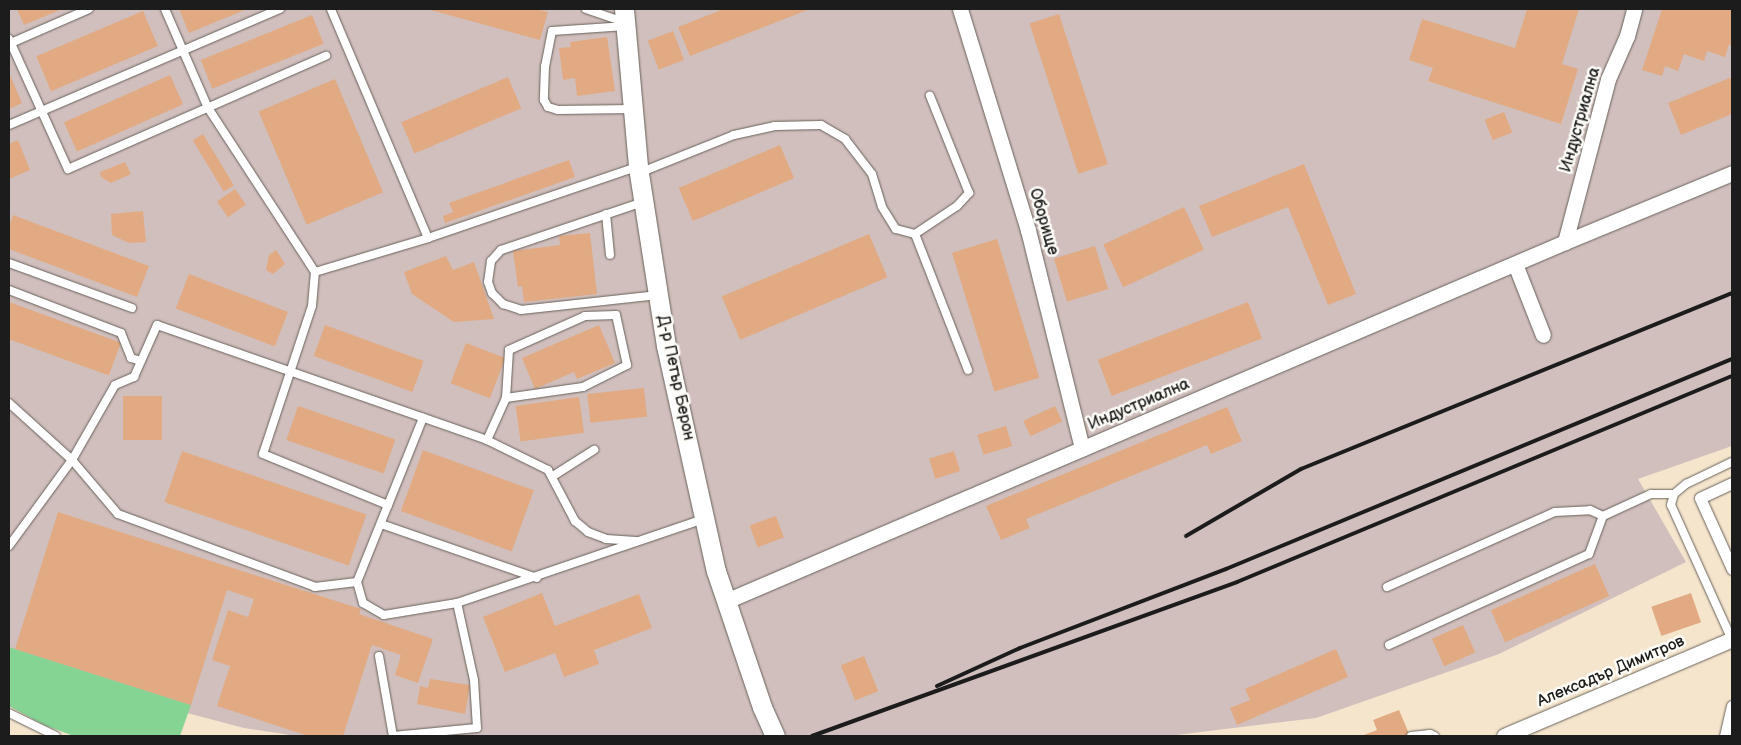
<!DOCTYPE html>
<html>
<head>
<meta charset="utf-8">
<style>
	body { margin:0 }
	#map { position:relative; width:1741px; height:745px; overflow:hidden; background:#f6e5cd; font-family:"Balsamiq Sans",sans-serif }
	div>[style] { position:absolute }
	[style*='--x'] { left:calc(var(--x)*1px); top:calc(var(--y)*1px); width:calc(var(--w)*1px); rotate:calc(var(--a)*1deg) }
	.industrial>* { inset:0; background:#d1bfbd }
	.green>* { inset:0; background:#86d494 }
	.building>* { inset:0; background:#e1aa82; transform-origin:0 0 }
	.roads { filter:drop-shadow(0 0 1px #68625a) drop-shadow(0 0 1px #68625a) }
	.service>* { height:8px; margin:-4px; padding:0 4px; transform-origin:4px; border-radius:4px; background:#fff }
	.pedestrian>* { height:11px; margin:-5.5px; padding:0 5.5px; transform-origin:5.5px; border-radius:5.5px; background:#fff }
	.minor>* { height:15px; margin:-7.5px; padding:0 7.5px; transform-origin:7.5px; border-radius:7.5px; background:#fff }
	.tertiary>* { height:19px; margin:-9.5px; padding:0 9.5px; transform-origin:9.5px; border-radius:9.5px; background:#fff }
	.rail>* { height:4px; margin:-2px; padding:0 2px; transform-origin:2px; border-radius:2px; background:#1c1c1c }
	span { translate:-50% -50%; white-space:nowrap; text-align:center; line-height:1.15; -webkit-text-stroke:5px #fdfcf7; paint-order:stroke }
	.street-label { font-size:16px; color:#1c1c1c }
	.frame { position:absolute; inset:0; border:10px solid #1c1c1c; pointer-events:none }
</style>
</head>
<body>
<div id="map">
	<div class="industrial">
		<div style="clip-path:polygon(9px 9px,1732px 9px,1732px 446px,1638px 479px,1686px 562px,1499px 654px,1316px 718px,1168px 736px,297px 736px,244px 728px,9px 666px)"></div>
	</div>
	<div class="green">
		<div style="clip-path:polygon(9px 647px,191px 705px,180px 736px,74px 736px,44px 725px,9px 706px)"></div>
	</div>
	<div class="building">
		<div style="clip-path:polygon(17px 9px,62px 9px,24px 25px)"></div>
		<div style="clip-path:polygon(179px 9px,247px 9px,189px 33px)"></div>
		<div style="clip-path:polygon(427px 9px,536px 9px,548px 12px,540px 40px)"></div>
		<div style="clip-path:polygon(724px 9px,810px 9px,690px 56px,678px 27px)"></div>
		<div style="clip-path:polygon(1527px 9px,1579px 9px,1562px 64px,1578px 69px,1561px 124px,1428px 81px,1433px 68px,1409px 60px,1422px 19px,1515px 48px)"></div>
		<div style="clip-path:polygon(1662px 9px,1732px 9px,1732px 46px,1729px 44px,1725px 57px,1707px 51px,1704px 61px,1684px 54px,1678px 71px,1665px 66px,1662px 76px,1642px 70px)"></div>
		<div style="left:143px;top:11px;width:38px;height:116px;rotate:67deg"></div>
		<div style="left:1059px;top:14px;width:158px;height:31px;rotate:72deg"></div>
		<div style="left:312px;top:15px;width:31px;height:120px;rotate:68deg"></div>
		<div style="left:673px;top:31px;width:31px;height:27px;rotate:69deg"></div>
		<div style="clip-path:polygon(607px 37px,615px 91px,577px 96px,575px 78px,563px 80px,559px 48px,571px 47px,570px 42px)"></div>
		<div style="clip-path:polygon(9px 73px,22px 103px,9px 109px)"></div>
		<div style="left:170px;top:75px;width:32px;height:116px;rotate:66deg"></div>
		<div style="left:508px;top:77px;width:34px;height:116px;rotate:67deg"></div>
		<div style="clip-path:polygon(1732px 77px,1732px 114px,1681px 135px,1668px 103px)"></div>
		<div style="left:335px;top:79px;width:123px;height:83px;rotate:67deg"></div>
		<div style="left:1504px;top:112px;width:22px;height:21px;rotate:68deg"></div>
		<div style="left:203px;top:134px;width:60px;height:12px;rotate:59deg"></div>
		<div style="clip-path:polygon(18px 140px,30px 170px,9px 179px,9px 144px)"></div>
		<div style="left:780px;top:145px;width:36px;height:110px;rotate:67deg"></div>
		<div style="clip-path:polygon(569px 160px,575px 177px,445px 223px,443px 216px,453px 212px,449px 203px)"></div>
		<div style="clip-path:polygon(125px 162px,131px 174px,111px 183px,101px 177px,100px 172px)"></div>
		<div style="clip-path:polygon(1304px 164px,1356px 294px,1328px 305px,1288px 207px,1212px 237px,1199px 206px)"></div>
		<div style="left:235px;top:189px;width:19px;height:22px;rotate:55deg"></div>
		<div style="left:1184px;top:207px;width:47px;height:89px;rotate:65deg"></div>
		<div style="clip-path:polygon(143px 211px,146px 242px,129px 243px,112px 235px,111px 214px)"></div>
		<div style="clip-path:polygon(13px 215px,149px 266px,137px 297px,9px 249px,9px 227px)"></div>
		<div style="clip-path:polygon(590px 233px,597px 294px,524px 302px,522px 286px,518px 287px,513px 251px,560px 245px,559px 236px)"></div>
		<div style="left:869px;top:234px;width:47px;height:160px;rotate:67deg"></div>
		<div style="left:997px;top:239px;width:145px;height:47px;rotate:73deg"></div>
		<div style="left:1095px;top:246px;width:45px;height:43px;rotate:73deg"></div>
		<div style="clip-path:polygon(276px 250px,285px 264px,273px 274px,266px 270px,269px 255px)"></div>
		<div style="clip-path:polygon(446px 256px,453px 270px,474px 262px,494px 319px,454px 322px,412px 294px,404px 272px)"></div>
		<div style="left:189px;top:274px;width:106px;height:37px;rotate:21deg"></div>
		<div style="left:9px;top:302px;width:119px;height:35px;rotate:20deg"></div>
		<div style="left:1248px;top:302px;width:39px;height:161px;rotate:69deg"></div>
		<div style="left:325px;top:325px;width:105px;height:33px;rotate:20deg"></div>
		<div style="clip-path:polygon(599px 325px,615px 363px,577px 379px,574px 372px,535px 389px,522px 358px)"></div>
		<div style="left:466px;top:343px;width:42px;height:43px;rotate:21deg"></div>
		<div style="left:644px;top:388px;width:29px;height:57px;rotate:84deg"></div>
		<div style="left:123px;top:396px;width:39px;height:44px"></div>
		<div style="left:579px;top:397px;width:36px;height:64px;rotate:82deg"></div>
		<div style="left:298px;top:406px;width:103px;height:36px;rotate:19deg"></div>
		<div style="left:1055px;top:406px;width:17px;height:35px;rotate:65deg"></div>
		<div style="clip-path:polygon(1227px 407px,1242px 441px,1211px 454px,1207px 445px,1026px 519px,1030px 528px,1001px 540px,986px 506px)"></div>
		<div style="left:1006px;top:426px;width:21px;height:30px;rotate:73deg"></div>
		<div style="left:423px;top:450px;width:118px;height:65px;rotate:20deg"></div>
		<div style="left:182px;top:451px;width:195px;height:54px;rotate:19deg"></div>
		<div style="left:954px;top:451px;width:21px;height:26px;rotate:73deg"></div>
		<div style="clip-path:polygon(58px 512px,361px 609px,359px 614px,433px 639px,418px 683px,395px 675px,401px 655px,372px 645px,343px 736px,308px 736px,217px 706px,230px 666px,212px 660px,228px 610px,248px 617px,254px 599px,227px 590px,191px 705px,15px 649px)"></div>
		<div style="left:776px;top:516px;width:23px;height:28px;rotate:70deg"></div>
		<div style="left:1595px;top:564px;width:35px;height:114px;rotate:66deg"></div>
		<div style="clip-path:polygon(542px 593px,555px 626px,639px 594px,652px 628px,594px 650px,599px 664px,564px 677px,555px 653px,505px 672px,483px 617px)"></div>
		<div style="left:1691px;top:593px;width:31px;height:42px;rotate:71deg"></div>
		<div style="left:1463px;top:625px;width:30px;height:34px;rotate:66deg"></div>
		<div style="clip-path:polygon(1336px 649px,1348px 677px,1237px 725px,1230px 708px,1250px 700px,1245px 689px)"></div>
		<div style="left:864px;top:656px;width:38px;height:25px;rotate:68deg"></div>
		<div style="clip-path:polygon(430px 679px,470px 685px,465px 714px,417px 704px,420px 686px,428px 688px)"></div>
		<div style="clip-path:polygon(1399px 710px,1410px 736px,1361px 736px,1377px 730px,1373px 720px)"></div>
	</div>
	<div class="roads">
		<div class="service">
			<div style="--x:586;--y:9;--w:40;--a:18.9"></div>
			<div style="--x:626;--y:26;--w:74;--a:176.1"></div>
			<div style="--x:552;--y:31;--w:36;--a:101"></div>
			<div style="--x:545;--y:66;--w:34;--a:92"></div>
			<div style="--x:544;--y:100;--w:8;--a:60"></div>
			<div style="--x:548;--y:107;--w:10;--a:17"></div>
			<div style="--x:558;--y:110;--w:75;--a:-0.8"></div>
			<div style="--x:9;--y:39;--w:143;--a:65.6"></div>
			<div style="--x:68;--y:169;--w:282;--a:-23.7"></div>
			<div style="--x:11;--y:43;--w:85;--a:-23.6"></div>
			<div style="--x:9;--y:125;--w:295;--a:-23.2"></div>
			<div style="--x:639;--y:173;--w:102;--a:-21.8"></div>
			<div style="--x:734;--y:135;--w:42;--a:-12.4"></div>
			<div style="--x:775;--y:126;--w:46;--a:-1.2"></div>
			<div style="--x:821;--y:125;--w:28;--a:30"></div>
			<div style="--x:845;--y:139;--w:44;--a:52.4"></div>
			<div style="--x:872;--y:174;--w:34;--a:73"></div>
			<div style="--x:882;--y:207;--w:26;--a:58"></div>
			<div style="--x:896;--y:229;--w:20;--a:15"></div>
			<div style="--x:915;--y:234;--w:50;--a:-33.7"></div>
			<div style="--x:957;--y:206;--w:18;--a:-47"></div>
			<div style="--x:969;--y:193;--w:105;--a:-111.9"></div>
			<div style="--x:643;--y:202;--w:150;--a:161.3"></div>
			<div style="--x:501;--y:250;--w:15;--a:132"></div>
			<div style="--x:491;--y:261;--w:21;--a:98"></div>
			<div style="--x:488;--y:282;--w:12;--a:70"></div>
			<div style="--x:492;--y:293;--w:16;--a:45"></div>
			<div style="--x:503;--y:304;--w:19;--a:18"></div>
			<div style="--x:521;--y:310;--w:138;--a:-6.2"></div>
			<div style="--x:606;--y:214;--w:41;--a:84.4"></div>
			<div style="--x:915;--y:234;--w:146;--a:68.7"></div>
			<div style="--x:428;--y:238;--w:221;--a:-18.8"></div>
			<div style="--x:9;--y:263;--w:131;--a:20.1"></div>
			<div style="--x:315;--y:272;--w:118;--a:-16.7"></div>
			<div style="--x:428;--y:238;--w:249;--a:-113"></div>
			<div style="--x:9;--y:290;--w:120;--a:21"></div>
			<div style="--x:121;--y:333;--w:27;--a:68"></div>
			<div style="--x:131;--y:358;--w:10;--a:17"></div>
			<div style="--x:9;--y:403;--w:85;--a:42.1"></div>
			<div style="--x:72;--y:460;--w:86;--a:-60.2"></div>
			<div style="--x:115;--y:385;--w:21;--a:-23"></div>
			<div style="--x:134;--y:377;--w:57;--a:-66.1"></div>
			<div style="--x:157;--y:325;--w:349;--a:19.2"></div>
			<div style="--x:487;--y:440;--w:46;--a:-65.7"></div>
			<div style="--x:506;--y:398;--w:48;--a:-86.4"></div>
			<div style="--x:509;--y:350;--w:83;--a:-24.1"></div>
			<div style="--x:585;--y:316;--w:31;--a:-2"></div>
			<div style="--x:616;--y:315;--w:51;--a:77.6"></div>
			<div style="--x:627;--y:365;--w:49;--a:153.4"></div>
			<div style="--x:583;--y:387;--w:78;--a:171.9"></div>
			<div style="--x:487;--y:440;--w:68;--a:26.2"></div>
			<div style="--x:548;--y:470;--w:58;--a:62.1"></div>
			<div style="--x:575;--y:521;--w:17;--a:40"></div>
			<div style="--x:588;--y:532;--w:19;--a:21"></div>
			<div style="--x:606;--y:539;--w:30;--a:4"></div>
			<div style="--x:553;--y:476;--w:49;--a:-32.4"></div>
			<div style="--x:388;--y:505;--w:94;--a:-68.1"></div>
			<div style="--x:381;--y:524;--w:165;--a:19.1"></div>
			<div style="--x:9;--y:546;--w:107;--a:-53.8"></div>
			<div style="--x:72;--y:460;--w:71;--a:49.6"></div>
			<div style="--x:118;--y:514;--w:210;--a:20.3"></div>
			<div style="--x:315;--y:587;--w:42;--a:-6.8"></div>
			<div style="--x:357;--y:582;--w:83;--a:-68.1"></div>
			<div style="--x:388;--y:505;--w:135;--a:-157.8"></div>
			<div style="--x:263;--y:454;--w:156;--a:-71.7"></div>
			<div style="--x:312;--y:306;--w:34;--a:-85"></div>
			<div style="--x:315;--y:272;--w:196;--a:-123.1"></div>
			<div style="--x:208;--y:108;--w:108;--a:-113.5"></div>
			<div style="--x:357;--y:582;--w:22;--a:74"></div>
			<div style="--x:363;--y:603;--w:24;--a:30"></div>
			<div style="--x:384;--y:615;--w:74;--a:-9.3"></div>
			<div style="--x:457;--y:603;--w:261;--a:-18.8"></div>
			<div style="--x:1387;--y:587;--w:184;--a:-24.1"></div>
			<div style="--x:1555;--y:512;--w:35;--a:-3"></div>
			<div style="--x:1590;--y:510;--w:14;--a:25"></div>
			<div style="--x:1603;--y:516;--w:53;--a:-24.6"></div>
			<div style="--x:1651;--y:494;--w:23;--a:0"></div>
			<div style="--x:1732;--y:640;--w:148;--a:-114.3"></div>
			<div style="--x:1671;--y:505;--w:11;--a:-75"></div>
			<div style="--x:1674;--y:494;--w:16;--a:-40"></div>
			<div style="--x:1686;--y:484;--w:51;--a:-25.6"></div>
			<div style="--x:1389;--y:645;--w:220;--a:-24.5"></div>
			<div style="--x:1589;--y:554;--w:40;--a:-69.8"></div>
			<div style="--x:379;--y:656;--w:81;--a:80.1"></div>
			<div style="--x:393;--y:736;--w:84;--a:-5.4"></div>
			<div style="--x:477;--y:728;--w:48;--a:-93.6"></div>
			<div style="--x:474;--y:680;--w:79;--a:-102.4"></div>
			<div style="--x:9;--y:713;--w:52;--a:26.1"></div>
			<div style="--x:1411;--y:736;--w:19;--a:-6"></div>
			<div style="--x:1430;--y:734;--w:5;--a:22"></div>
		</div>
		<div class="pedestrian">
			<div style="--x:1732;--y:483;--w:35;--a:155"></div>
			<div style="--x:1700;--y:498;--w:78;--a:65.7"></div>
			<div style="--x:1725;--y:736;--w:31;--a:-77"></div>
		</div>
		<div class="minor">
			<div style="--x:960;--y:9;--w:231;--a:72.9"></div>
			<div style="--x:1028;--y:230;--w:225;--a:76.1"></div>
			<div style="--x:1565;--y:242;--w:181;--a:-22.4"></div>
			<div style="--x:1515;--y:264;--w:76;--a:68.5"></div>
			<div style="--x:726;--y:601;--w:913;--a:-23.17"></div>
			<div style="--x:1565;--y:242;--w:169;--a:-75.2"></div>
			<div style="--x:1608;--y:79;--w:47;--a:-66.2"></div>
			<div style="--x:1627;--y:36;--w:28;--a:-75"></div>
			<div style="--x:1504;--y:736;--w:248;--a:-23"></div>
		</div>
		<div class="tertiary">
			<div style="--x:624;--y:9;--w:159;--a:84.9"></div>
			<div style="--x:638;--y:167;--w:181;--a:81.1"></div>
			<div style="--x:666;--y:346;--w:230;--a:77.5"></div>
			<div style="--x:716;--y:571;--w:144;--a:71.3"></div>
			<div style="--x:762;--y:707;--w:32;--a:66"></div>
		</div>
	</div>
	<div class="rail">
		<div style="--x:1186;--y:536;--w:133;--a:-30.2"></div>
		<div style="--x:1301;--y:469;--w:466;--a:-22.2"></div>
		<div style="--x:937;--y:686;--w:91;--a:-24.6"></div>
		<div style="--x:1020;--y:648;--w:221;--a:-21"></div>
		<div style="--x:1226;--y:569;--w:548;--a:-22.54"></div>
		<div style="--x:812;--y:736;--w:452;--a:-19.9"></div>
		<div style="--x:1237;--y:582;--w:536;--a:-22.6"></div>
	</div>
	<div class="street-label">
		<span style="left:1581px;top:120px;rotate:-74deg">Индустриална</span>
		<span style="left:1043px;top:222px;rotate:74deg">Оборище</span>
		<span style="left:675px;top:378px;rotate:78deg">Д-р Петър Берон</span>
		<span style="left:1139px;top:405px;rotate:-23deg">Индустриална</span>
		<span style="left:1611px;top:672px;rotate:-23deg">Алексадър Димитров</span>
	</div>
	<div class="frame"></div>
</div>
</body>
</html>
